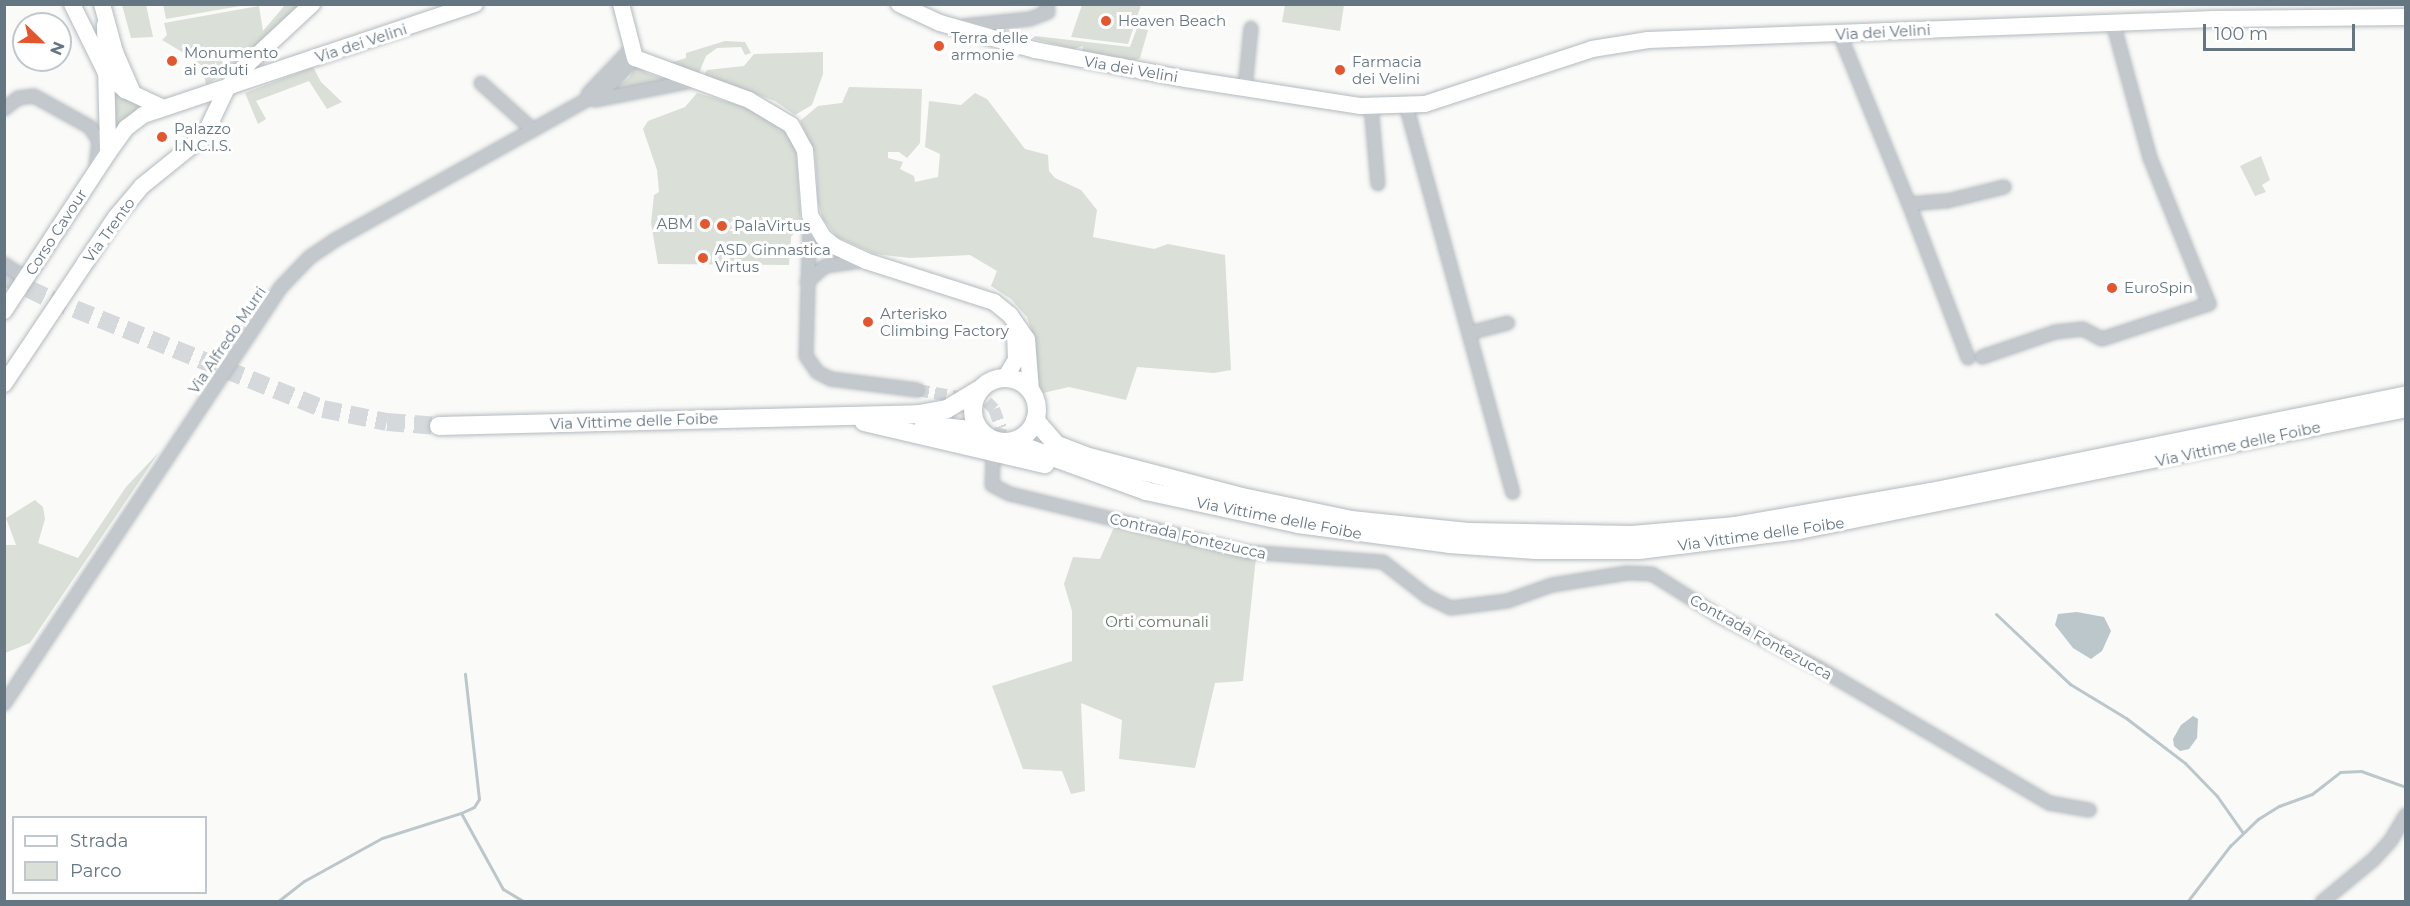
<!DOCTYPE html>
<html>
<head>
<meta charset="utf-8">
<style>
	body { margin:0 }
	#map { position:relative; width:2410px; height:906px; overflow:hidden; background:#fafaf8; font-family:Montserrat,sans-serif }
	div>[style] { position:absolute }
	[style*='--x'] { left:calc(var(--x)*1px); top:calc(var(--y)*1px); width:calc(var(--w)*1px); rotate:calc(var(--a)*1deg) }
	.green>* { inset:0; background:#dadfd7 }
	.water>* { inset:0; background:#bbc7cb }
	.stream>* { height:3px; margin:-1.5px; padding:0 1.5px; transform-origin:1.5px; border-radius:1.5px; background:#bbc7cb }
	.street-tunnel>* { height:12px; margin-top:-6px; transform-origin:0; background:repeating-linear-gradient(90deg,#d5d9db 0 12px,transparent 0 18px) }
	.primary-tunnel>* { height:18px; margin-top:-9px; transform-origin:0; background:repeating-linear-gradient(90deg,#d5d9db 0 18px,transparent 0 27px) }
	.roads { filter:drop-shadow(0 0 2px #b3babf) drop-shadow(0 0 2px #b3babf) }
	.street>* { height:12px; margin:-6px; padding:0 6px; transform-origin:6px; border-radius:6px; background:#c3c8cc }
	.secondary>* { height:16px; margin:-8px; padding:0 8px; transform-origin:8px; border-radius:8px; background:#fff }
	.primary>* { height:18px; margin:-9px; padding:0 9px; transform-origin:9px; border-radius:9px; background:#fff }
	.primary>.ring { margin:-9px; padding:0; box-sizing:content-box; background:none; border:18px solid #fff; border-radius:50% }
	.dots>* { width:16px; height:16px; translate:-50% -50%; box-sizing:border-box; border:3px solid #fff; border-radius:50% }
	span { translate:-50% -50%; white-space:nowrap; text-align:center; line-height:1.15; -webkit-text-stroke:6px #fff; paint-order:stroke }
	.poi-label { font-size:15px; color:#657683 }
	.left { translate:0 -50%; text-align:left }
	.right { translate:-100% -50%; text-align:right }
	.street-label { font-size:15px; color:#657683 }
	.park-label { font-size:15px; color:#687a64 }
	.frame { position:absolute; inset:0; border:6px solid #657683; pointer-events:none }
	.legend { position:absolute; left:12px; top:816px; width:195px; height:78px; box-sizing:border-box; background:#fff; border:2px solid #c1c8cd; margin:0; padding:8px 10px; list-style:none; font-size:18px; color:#657683 }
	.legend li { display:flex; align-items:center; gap:12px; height:30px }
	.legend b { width:30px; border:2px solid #c1c8cd }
	.north { position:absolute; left:12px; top:12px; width:60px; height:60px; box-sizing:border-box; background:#fff; border:2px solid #c1c8cd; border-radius:50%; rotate:113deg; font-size:16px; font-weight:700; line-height:24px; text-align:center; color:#657683 }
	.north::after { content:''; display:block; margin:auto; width:21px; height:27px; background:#e4572e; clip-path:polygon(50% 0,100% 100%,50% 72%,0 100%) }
	.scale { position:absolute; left:2203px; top:24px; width:152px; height:27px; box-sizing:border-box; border:3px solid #657683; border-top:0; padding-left:8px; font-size:18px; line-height:21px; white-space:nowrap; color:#657683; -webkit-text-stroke:4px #fff; paint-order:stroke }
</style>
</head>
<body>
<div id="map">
	<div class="green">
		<div style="clip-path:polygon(163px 4px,246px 4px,246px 5px,166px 19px)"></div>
		<div style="clip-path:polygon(122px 5px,146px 5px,153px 37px,131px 38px)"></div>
		<div style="clip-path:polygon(285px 5px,307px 5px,244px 61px,206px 85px,203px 67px,194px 59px,162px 40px,167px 35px,164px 23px,259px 6px,263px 31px)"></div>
		<div style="clip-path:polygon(1082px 5px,1141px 5px,1128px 44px,1071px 37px)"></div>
		<div style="clip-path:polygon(1285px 5px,1344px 5px,1340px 31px,1282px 22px)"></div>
		<div style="clip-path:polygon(1137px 28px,1148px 30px,1140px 58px,1133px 61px,1082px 51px,1083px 46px,1074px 49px,1010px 33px,1130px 47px)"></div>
		<div style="clip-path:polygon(725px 41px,745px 42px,751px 53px,745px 55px,741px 47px,717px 48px,706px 56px,699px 73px,670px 63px,686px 58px,686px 53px)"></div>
		<div style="clip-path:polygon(823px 52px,823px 74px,812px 105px,795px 115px,775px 101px,704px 75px,707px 70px,744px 66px,754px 54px)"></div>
		<div style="clip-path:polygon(635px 66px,649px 74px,669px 81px,612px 90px,629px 78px)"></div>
		<div style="clip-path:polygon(313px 67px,321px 82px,342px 102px,327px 109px,309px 81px,256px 101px,266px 119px,258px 124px,245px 93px)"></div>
		<div style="clip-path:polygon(112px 82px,142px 109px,115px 133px,116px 110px)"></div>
		<div style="clip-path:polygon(849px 87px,922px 89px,920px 143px,907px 158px,899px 152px,888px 152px,888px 158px,903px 162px,900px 169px,914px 176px,915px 182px,938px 177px,940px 154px,925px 147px,929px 101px,961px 105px,975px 93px,987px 99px,1025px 149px,1048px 155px,1049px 171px,1055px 178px,1081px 190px,1097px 210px,1093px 237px,1154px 249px,1168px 244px,1225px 255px,1231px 370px,1214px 373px,1137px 367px,1126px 400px,1069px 387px,1043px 393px,1037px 381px,1035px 343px,1027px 317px,1011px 299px,991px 286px,997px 271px,970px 255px,910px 258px,875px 254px,837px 237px,823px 219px,818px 203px,815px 153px,800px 121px,818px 106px,842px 103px)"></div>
		<div style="clip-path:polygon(697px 93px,756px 110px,788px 132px,796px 148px,801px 225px,791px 237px,789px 265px,658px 264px,651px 223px,654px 195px,659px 192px,657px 170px,643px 129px,648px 121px,685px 107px)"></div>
		<div style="clip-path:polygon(2261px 156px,2270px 180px,2262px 185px,2266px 192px,2255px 196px,2240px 166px)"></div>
		<div style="clip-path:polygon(159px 452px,30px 643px,5px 653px,5px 545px,16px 545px,6px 518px,35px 500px,43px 507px,45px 519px,38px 543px,78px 558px,126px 487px)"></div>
		<div style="clip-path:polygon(1115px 525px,1256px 557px,1243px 681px,1215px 683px,1195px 768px,1119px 759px,1122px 720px,1081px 703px,1085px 791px,1071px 794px,1062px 771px,1023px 769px,992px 686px,1072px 661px,1072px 611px,1064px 584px,1073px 557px,1100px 559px)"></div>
	</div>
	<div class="water">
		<div style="clip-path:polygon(2077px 612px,2104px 617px,2111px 631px,2102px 651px,2091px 659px,2073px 648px,2055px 625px,2058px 614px)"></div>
		<div style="clip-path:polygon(2193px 716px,2198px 719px,2197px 738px,2189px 749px,2180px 751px,2174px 746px,2173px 739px,2181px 725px)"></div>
	</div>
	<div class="stream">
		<div style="--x:1996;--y:614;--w:102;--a:43.4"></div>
		<div style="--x:2070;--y:684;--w:66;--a:31.3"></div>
		<div style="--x:2126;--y:718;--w:74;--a:37.3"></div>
		<div style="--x:2185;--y:763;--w:46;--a:45.9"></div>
		<div style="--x:2217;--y:796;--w:45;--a:54.9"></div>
		<div style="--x:461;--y:813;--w:14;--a:-25"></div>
		<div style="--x:474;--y:807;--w:9;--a:-58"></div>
		<div style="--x:479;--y:799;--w:126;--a:-96.4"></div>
		<div style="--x:277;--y:902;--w:34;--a:-38"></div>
		<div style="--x:304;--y:881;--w:89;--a:-28.9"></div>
		<div style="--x:382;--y:838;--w:83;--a:-17.6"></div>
		<div style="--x:461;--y:813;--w:87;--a:61.1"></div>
		<div style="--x:503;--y:889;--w:26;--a:31"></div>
		<div style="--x:2187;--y:902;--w:71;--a:-52.5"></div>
		<div style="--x:2230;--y:846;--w:39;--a:-44"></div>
		<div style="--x:2258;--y:819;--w:25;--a:-32"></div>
		<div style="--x:2279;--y:806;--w:35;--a:-20"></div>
		<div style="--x:2312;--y:794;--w:36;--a:-38"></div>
		<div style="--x:2340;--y:772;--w:21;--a:-3"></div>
		<div style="--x:2361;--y:771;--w:48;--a:19.6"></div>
	</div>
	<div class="street-tunnel">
		<div style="--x:917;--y:390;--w:71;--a:9.7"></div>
		<div style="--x:987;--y:402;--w:10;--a:45"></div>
		<div style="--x:994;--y:409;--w:20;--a:70"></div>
		<div style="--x:1001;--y:428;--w:32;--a:104"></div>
	</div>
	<div class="primary-tunnel">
		<div style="--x:4;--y:277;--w:51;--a:25.6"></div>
		<div style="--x:50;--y:299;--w:294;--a:21.9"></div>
		<div style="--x:323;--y:409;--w:65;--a:11.5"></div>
		<div style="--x:387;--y:422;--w:52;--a:4.4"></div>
	</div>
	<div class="roads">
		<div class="street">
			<div style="--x:962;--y:26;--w:68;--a:-5.9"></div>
			<div style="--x:1030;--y:19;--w:19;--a:-21"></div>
			<div style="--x:1048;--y:12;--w:8;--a:-97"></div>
			<div style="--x:1840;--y:35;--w:183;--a:67.8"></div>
			<div style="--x:1909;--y:204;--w:38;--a:-5"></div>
			<div style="--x:1947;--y:201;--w:59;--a:-13.8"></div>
			<div style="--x:481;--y:83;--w:70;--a:42.1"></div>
			<div style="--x:1245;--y:88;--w:60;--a:-84.3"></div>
			<div style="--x:588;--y:94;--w:61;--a:-46.3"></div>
			<div style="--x:595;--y:100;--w:100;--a:-11"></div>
			<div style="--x:1406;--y:105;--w:402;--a:74.6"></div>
			<div style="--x:1371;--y:106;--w:78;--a:84.9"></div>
			<div style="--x:4;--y:109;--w:18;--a:-38"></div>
			<div style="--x:18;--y:98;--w:16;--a:-7"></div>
			<div style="--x:34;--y:96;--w:64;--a:29"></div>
			<div style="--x:90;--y:127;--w:17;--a:57"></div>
			<div style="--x:99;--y:141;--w:25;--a:97"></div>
			<div style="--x:1909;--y:204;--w:165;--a:69"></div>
			<div style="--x:810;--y:215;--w:141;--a:91.6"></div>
			<div style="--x:806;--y:356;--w:19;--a:55"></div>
			<div style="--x:817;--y:372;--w:16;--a:27"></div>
			<div style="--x:831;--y:379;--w:87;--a:7.3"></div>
			<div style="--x:4;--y:264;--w:27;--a:34"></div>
			<div style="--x:807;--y:282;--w:24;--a:-42"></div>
			<div style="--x:825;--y:266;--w:36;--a:-8"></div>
			<div style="--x:1469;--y:333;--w:40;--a:-14.4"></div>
			<div style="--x:1982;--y:357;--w:77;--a:-18.9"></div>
			<div style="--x:2055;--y:332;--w:28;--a:-6"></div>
			<div style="--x:2083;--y:329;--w:21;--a:28"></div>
			<div style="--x:2102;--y:339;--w:113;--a:-18.1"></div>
			<div style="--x:2209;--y:304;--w:157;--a:-112"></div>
			<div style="--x:2150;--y:158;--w:140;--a:-105.3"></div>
			<div style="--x:993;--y:459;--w:26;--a:92"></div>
			<div style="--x:992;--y:485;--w:20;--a:27"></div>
			<div style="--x:1010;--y:494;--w:245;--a:13.7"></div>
			<div style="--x:1248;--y:552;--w:135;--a:4.2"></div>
			<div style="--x:1383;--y:562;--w:57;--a:37.9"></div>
			<div style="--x:1428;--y:597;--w:25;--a:26"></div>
			<div style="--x:1451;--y:608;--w:56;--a:-7.1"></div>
			<div style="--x:1507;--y:601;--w:48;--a:-19.6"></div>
			<div style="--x:1552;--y:585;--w:76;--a:-9.1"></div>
			<div style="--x:1627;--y:573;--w:25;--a:2"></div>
			<div style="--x:1652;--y:574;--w:77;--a:32.2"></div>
			<div style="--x:1717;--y:615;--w:115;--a:27.5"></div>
			<div style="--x:1819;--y:668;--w:267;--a:30.4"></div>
			<div style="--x:2049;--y:803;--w:41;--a:9.9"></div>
			<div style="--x:4;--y:704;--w:501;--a:-56.41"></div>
			<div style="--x:281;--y:287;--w:42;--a:-46"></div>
			<div style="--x:310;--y:257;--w:30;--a:-34"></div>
			<div style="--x:335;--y:240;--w:310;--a:-29.1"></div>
			<div style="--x:606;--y:89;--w:42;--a:-46.9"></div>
			<div style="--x:2322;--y:902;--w:67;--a:-39.6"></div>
			<div style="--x:2374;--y:859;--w:25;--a:-48"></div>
			<div style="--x:2391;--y:840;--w:29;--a:-59"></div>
		</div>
		<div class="secondary">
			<div style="--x:72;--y:4;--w:75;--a:63.8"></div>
			<div style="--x:105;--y:71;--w:28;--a:44"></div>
			<div style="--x:125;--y:90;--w:40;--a:25"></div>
			<div style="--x:102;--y:4;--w:50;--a:74.8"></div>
			<div style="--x:115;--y:52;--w:43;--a:66.4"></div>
			<div style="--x:621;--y:4;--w:56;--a:75.5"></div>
			<div style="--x:635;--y:58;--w:121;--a:20.2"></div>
			<div style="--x:749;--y:100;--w:49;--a:30.8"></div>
			<div style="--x:791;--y:125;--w:29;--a:61"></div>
			<div style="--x:805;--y:150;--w:65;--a:85.6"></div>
			<div style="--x:810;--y:215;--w:26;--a:59"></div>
			<div style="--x:823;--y:237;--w:14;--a:39"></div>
			<div style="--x:834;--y:246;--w:35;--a:25"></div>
			<div style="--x:866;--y:261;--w:134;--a:17.8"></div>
			<div style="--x:994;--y:302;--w:21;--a:39"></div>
			<div style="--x:1010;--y:315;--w:29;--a:55"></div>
			<div style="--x:1027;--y:339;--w:52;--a:85.6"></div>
			<div style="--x:899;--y:4;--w:45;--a:24.9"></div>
			<div style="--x:940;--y:23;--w:99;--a:15.9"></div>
			<div style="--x:1035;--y:50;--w:154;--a:10.9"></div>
			<div style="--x:1186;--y:79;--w:177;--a:8.8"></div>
			<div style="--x:1361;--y:106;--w:64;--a:-1.8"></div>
			<div style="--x:1425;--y:104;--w:176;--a:-18.2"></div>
			<div style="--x:1592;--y:49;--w:57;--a:-9.1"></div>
			<div style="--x:1648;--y:40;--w:566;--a:-2.12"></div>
			<div style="--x:2214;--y:19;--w:192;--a:-0.6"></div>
			<div style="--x:105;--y:25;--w:127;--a:88.6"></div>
			<div style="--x:237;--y:74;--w:103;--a:-43"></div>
			<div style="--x:4;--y:311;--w:189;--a:-56.6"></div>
			<div style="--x:108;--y:153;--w:31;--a:-54"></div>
			<div style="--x:126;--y:128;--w:21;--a:-37"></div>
			<div style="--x:143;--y:115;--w:350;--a:-18.5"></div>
			<div style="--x:1005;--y:378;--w:21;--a:-59"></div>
			<div style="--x:1016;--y:360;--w:30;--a:-92"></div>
			<div style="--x:4;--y:384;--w:201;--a:-56.2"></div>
			<div style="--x:116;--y:217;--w:40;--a:-50"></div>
			<div style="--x:142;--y:186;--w:80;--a:-38.9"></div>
			<div style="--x:204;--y:136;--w:53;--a:-64.4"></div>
			<div style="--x:227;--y:88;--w:28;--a:-49"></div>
		</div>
		<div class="primary">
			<div class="ring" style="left:973px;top:378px;width:46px;height:46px"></div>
			<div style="--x:1035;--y:420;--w:33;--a:49"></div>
			<div style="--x:1057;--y:445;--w:30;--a:21"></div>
			<div style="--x:1085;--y:456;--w:162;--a:14.6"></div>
			<div style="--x:1242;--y:497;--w:111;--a:11.9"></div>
			<div style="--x:1351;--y:520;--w:120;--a:5.8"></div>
			<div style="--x:1470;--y:532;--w:162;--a:1.1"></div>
			<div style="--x:1632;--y:535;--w:102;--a:-5"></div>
			<div style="--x:1734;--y:526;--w:200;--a:-9.8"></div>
			<div style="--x:1931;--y:492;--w:485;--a:-11.5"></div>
			<div style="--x:864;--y:422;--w:186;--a:13.1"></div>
			<div style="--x:924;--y:425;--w:56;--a:6.1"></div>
			<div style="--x:439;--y:426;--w:480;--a:-1.4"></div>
			<div style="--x:919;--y:414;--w:28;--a:-10"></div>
			<div style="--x:947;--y:409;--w:37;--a:-31"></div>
			<div style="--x:1011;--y:442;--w:144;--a:19.9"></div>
			<div style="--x:1146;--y:491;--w:156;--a:12.2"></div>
			<div style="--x:1298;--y:524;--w:152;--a:7.5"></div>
			<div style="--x:1449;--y:544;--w:87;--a:3.9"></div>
			<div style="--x:1536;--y:550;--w:103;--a:0"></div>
			<div style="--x:1639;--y:550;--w:161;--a:-7.1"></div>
			<div style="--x:1799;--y:530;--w:619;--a:-11.36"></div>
		</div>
	</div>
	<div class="dots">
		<div style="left:1106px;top:21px;background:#e4572e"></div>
		<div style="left:939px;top:46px;background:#e4572e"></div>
		<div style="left:172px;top:61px;background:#e4572e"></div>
		<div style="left:1340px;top:70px;background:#e4572e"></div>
		<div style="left:162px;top:137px;background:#e4572e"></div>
		<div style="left:705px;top:224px;background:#e4572e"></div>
		<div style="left:722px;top:226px;background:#e4572e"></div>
		<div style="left:703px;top:258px;background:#e4572e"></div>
		<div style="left:2112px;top:288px;background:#e4572e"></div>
		<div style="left:868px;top:322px;background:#e4572e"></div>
	</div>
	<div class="poi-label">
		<span class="left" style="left:1118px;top:21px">Heaven Beach</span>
		<span class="left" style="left:951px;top:46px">Terra delle<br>armonie</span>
		<span class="left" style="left:184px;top:61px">Monumento<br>ai caduti</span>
		<span class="left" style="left:1352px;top:70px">Farmacia<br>dei Velini</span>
		<span class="left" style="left:174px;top:137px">Palazzo<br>I.N.C.I.S.</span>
		<span class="right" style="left:693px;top:224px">ABM</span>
		<span class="left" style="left:734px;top:226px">PalaVirtus</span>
		<span class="left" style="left:715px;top:258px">ASD Ginnastica<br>Virtus</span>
		<span class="left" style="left:2124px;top:288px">EuroSpin</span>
		<span class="left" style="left:880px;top:322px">Arterisko<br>Climbing Factory</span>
	</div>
	<div class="street-label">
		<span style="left:1883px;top:32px;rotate:-3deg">Via dei Velini</span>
		<span style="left:361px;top:43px;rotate:-18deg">Via dei Velini</span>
		<span style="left:1131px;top:69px;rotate:10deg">Via dei Velini</span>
		<span style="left:109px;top:230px;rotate:-54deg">Via Trento</span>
		<span style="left:56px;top:232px;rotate:-57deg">Corso Cavour</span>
		<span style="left:227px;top:340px;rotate:-56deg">Via Alfredo Murri</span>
		<span style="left:634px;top:421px;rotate:-2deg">Via Vittime delle Foibe</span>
		<span style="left:2238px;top:444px;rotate:-12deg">Via Vittime delle Foibe</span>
		<span style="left:1279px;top:518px;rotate:11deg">Via Vittime delle Foibe</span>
		<span style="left:1761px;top:534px;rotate:-8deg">Via Vittime delle Foibe</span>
		<span style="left:1188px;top:536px;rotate:13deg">Contrada Fontezucca</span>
		<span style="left:1761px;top:637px;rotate:29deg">Contrada Fontezucca</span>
	</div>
	<div class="park-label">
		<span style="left:1157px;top:622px">Orti comunali</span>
	</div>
	<div class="frame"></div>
	<ul class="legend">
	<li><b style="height:8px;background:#fff"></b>Strada</li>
	<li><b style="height:16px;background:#dadfd7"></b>Parco</li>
	</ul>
	<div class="north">N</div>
	<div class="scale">100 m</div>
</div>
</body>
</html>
